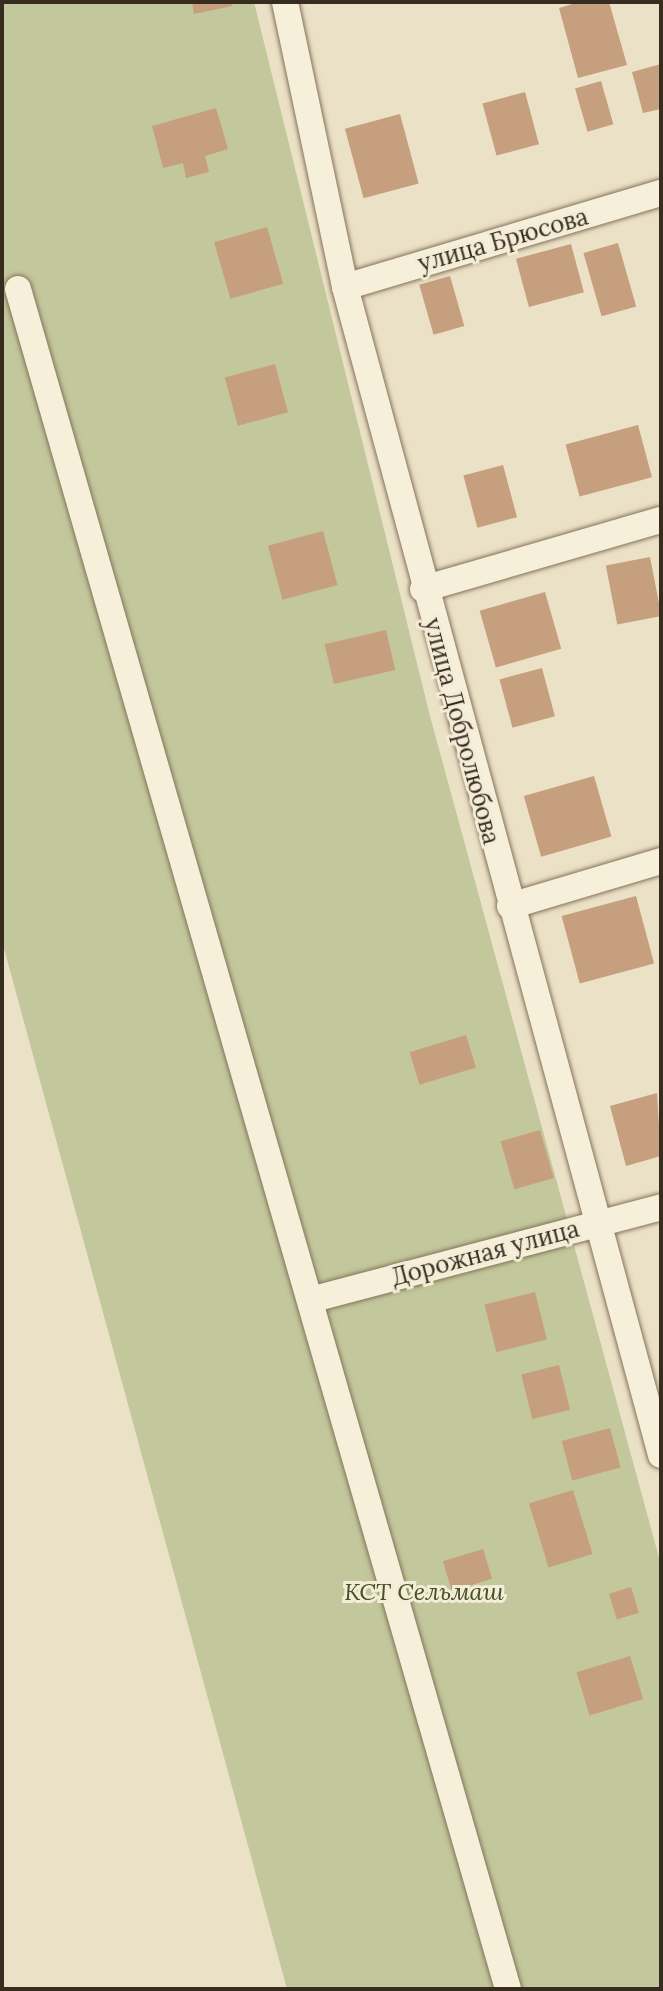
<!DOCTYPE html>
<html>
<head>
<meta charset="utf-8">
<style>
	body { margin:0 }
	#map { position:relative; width:663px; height:1991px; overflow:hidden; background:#ebe1c6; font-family:Lora,serif }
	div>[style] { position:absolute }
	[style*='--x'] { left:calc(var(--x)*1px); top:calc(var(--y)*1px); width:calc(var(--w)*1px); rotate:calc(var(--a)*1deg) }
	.green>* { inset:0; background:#c2c89b }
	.building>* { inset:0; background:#c69f7f; transform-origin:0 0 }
	.roads { filter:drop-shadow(0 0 2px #85745d) drop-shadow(0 0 2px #85745d) }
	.minor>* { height:26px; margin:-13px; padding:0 13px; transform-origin:13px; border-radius:13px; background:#f6efd9 }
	span { translate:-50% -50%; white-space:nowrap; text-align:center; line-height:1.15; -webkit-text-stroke:6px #f3ecd6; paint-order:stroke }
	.street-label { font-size:24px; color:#372c20 }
	.park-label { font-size:24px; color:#465128; font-style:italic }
	.frame { position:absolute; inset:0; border:4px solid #372c20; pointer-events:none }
</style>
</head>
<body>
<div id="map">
	<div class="green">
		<div style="clip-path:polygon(2px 2px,254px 2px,430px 716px,661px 1565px,661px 1989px,287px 1989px,2px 941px)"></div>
	</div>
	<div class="building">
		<div style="clip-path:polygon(192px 2px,231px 2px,232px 6px,194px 14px)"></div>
		<div style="clip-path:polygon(579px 2px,609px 2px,627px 65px,578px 78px,559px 8px)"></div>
		<div style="clip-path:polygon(661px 64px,661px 109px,643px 113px,632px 72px)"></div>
		<div style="left:601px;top:81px;width:45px;height:27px;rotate:74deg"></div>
		<div style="left:525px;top:92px;width:54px;height:44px;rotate:75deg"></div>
		<div style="clip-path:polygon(216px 108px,228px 149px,205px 156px,209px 172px,186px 178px,183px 163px,163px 168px,152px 126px)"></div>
		<div style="left:400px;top:114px;width:72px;height:57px;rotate:75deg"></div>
		<div style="left:267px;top:227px;width:59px;height:55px;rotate:74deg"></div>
		<div style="left:618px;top:243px;width:66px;height:36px;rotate:74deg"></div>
		<div style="left:571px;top:244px;width:50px;height:57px;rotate:75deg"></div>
		<div style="left:450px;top:276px;width:52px;height:32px;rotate:74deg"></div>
		<div style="left:275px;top:364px;width:50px;height:52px;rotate:75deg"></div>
		<div style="left:638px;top:425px;width:54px;height:75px;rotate:75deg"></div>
		<div style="left:503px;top:465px;width:54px;height:41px;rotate:75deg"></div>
		<div style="left:323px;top:531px;width:56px;height:57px;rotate:75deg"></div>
		<div style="left:650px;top:557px;width:60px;height:45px;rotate:79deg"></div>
		<div style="left:545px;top:592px;width:59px;height:68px;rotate:74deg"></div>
		<div style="left:386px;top:630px;width:41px;height:63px;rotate:77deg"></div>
		<div style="left:542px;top:668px;width:50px;height:44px;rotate:75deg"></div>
		<div style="left:594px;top:776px;width:63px;height:73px;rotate:74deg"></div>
		<div style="left:636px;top:896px;width:70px;height:77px;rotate:75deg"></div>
		<div style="left:466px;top:1035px;width:34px;height:59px;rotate:73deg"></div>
		<div style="clip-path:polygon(657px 1093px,661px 1156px,626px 1166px,610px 1106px)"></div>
		<div style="left:540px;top:1130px;width:50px;height:41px;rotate:74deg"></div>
		<div style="left:535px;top:1292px;width:49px;height:52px;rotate:76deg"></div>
		<div style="left:559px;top:1365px;width:46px;height:39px;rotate:76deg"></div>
		<div style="left:610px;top:1428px;width:41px;height:50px;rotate:75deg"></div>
		<div style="left:573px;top:1490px;width:67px;height:46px;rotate:73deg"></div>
		<div style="left:483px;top:1549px;width:31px;height:42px;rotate:73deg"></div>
		<div style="left:631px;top:1587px;width:27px;height:23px;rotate:73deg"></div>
		<div style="left:630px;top:1656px;width:45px;height:56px;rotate:73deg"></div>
	</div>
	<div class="roads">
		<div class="minor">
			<div style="--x:285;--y:2;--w:291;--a:78.1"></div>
			<div style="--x:345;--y:287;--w:1210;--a:74.86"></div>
			<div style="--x:345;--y:287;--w:330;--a:-16.6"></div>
			<div style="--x:18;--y:289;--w:1769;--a:73.92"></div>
			<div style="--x:423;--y:589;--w:248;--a:-16.2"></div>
			<div style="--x:510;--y:906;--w:158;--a:-16.6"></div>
			<div style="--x:310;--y:1300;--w:363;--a:-14.8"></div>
		</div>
	</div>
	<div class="street-label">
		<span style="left:503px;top:240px;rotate:-16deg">улица Брюсова</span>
		<span style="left:462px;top:731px;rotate:75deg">улица Добролюбова</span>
		<span style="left:485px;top:1253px;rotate:-15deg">Дорожная улица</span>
	</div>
	<div class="park-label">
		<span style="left:424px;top:1592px">КСТ Сельмаш</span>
	</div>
	<div class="frame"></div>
</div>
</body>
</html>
